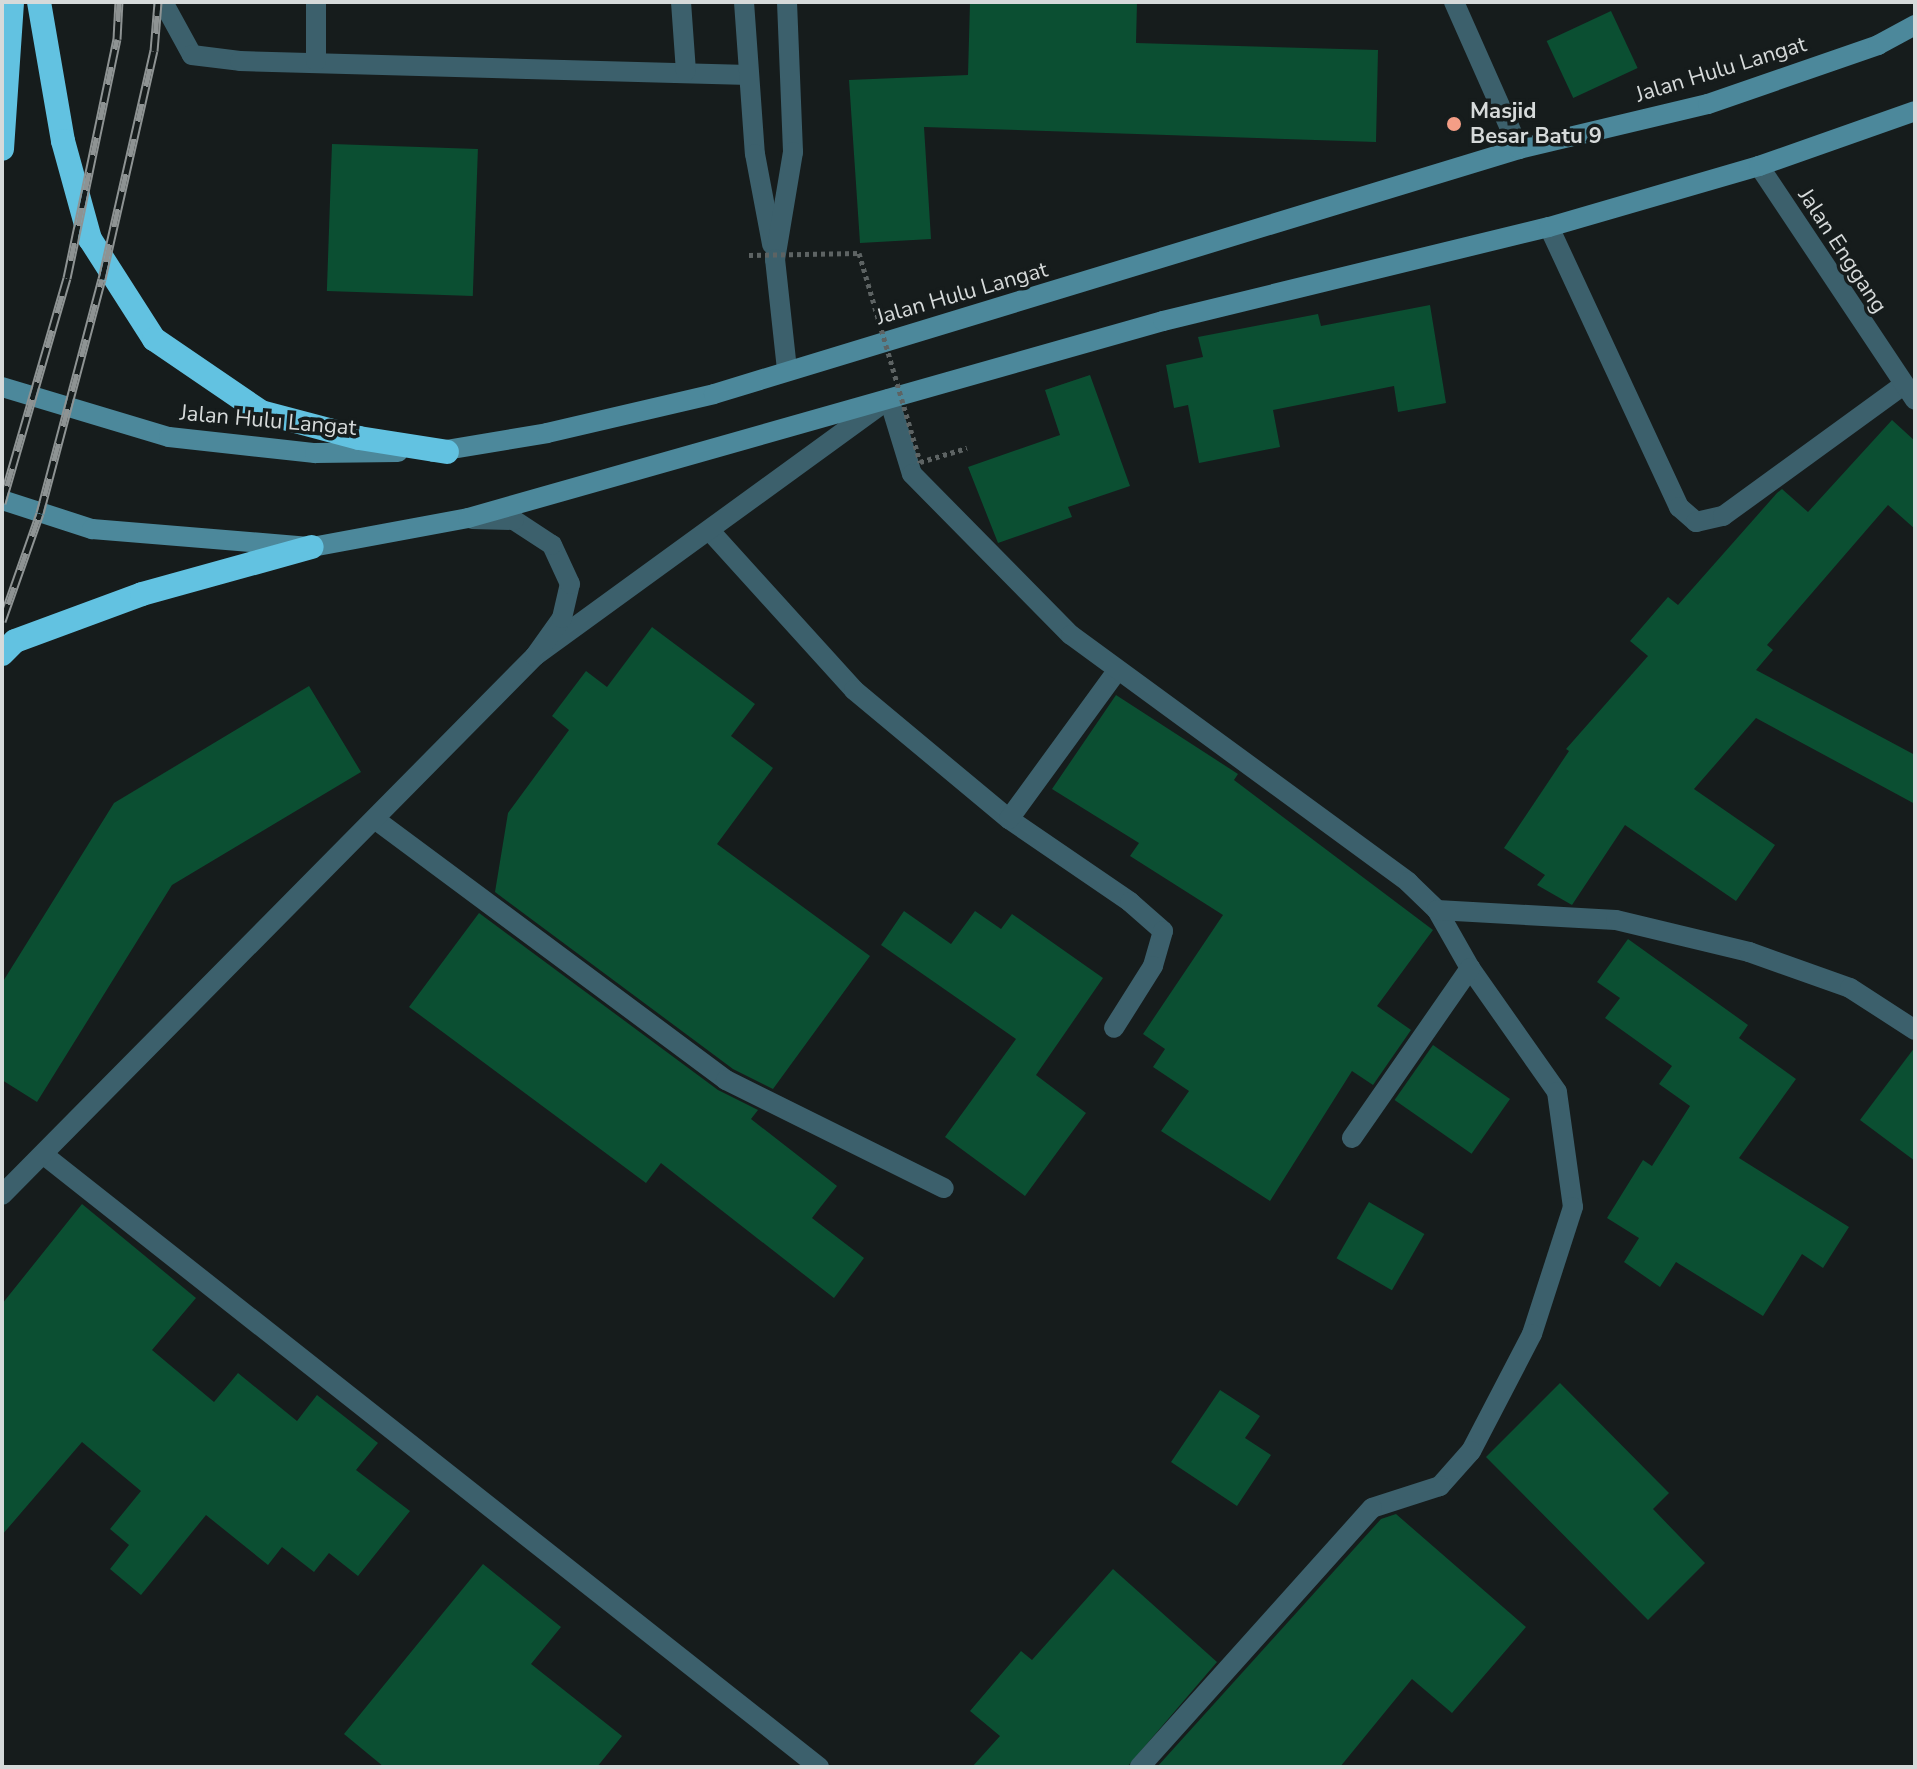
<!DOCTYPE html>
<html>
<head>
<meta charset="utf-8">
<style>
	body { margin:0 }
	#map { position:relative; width:1917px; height:1769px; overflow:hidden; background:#161c1c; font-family:"Nunito Sans",sans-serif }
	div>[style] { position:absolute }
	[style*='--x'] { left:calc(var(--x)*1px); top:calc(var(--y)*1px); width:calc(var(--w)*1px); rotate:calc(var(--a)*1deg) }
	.building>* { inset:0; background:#0b4f32; transform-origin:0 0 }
	.service>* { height:20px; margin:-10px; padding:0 10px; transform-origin:10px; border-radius:10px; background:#3c606c }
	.minor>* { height:20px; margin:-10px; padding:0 10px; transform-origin:10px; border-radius:10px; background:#3c606c }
	.secondary>* { height:20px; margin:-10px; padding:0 10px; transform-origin:10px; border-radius:10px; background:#4c889b }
	.motorway>* { height:24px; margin:-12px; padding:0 12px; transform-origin:12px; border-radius:12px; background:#62c2e1 }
	.rail>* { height:9px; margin-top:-4.5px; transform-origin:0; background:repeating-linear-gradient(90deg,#161c1c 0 18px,#8e9393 0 36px); box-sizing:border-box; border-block:2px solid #8e9393 }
	.path-bridge>* { height:5px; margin-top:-2.5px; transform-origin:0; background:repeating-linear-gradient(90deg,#5d6363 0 4px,transparent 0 8px) }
	.dots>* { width:22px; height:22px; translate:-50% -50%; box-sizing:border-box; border:4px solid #161c1c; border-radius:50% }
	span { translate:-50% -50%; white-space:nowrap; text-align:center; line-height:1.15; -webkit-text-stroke:7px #161c1c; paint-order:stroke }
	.street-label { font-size:22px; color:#d6dada }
	.poi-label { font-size:22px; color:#d6dada; font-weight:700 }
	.left { translate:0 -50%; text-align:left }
	.frame { position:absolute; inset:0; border:4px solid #d6dada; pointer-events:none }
</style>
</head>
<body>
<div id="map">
	<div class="building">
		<div style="clip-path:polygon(970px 2px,1137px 2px,1136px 43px,1378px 50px,1376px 142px,924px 127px,931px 239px,860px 243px,849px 80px,968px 75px)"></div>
		<div style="left:1611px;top:11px;width:63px;height:71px;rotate:65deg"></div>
		<div style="left:332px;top:144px;width:146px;height:147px;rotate:2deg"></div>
		<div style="clip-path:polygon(1430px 305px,1446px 403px,1398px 412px,1394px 386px,1273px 410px,1280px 447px,1199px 463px,1188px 405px,1174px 408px,1166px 365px,1203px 357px,1198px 337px,1318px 314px,1321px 326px)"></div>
		<div style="clip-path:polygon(1090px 375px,1130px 486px,1068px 507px,1072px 517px,998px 543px,968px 467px,1060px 435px,1045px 390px)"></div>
		<div style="clip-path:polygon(1892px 420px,1915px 441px,1915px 529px,1888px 505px,1767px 645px,1773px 650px,1756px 670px,1915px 755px,1915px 804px,1756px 718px,1694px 789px,1775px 845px,1736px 901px,1625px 825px,1572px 905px,1537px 885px,1545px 875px,1504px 848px,1569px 751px,1566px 749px,1648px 656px,1630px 641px,1668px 597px,1678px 605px,1777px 493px,1782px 489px,1808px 512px)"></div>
		<div style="clip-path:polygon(652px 627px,755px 704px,731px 736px,773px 768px,717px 844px,870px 956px,773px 1089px,733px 1069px,495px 892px,508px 813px,569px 730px,552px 716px,586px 671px,607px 687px)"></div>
		<div style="clip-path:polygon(309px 686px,361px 772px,172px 885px,37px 1102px,2px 1080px,2px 983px,114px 803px)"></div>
		<div style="clip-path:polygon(1116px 695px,1238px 774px,1234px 780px,1433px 930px,1377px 1006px,1411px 1030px,1373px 1085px,1352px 1071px,1270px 1201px,1161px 1131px,1189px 1091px,1153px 1067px,1165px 1049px,1143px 1034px,1223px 915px,1130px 856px,1139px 843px,1052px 789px)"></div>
		<div style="clip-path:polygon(904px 911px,951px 944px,975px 911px,1001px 929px,1012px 914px,1103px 978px,1036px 1075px,1086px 1113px,1025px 1196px,945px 1137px,1016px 1039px,881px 945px)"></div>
		<div style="clip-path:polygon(479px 913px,718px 1090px,758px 1110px,751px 1119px,837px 1186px,812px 1218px,864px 1258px,834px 1298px,661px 1163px,646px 1183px,409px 1007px)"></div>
		<div style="clip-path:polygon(1628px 939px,1748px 1025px,1739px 1038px,1796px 1079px,1739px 1158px,1849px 1227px,1823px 1268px,1802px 1254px,1763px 1316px,1676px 1262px,1660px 1287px,1624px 1262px,1639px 1238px,1607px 1218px,1643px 1160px,1652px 1166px,1690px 1106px,1659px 1084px,1672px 1066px,1605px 1018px,1620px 998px,1597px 982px)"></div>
		<div style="left:1433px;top:1045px;width:94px;height:67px;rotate:35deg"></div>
		<div style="clip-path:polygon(1915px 1047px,1915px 1161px,1860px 1120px)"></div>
		<div style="left:1369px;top:1202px;width:64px;height:65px;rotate:30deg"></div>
		<div style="clip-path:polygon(82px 1204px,196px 1298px,152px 1350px,214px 1402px,238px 1373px,297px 1421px,317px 1395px,378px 1443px,356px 1470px,410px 1511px,358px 1576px,329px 1553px,314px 1572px,282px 1547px,268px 1565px,206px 1515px,141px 1595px,110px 1569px,129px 1545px,110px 1529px,141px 1491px,82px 1442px,2px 1535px,2px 1304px)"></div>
		<div style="clip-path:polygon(1560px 1383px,1669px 1493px,1653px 1509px,1705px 1563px,1648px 1620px,1486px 1457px)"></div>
		<div style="clip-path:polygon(1220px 1390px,1260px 1416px,1245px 1438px,1271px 1455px,1237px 1506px,1171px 1462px)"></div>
		<div style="clip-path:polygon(1396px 1514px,1526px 1627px,1452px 1713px,1412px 1679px,1340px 1767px,1157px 1767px,1381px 1519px)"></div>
		<div style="clip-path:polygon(483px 1564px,561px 1627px,531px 1664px,622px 1736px,597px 1767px,384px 1767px,344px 1734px)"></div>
		<div style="clip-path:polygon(1113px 1569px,1217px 1662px,1127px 1767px,972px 1767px,1000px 1736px,970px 1711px,1021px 1651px,1032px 1660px)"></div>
	</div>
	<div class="service">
		<div style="--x:163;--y:2;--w:60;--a:61.3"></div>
		<div style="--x:192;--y:55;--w:48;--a:7.1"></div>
		<div style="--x:240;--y:61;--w:509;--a:1.58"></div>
		<div style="--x:316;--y:2;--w:59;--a:90"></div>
		<div style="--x:681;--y:2;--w:69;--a:85.9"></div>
		<div style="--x:1454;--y:2;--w:161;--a:66.1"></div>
		<div style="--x:1549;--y:227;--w:309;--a:65.1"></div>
		<div style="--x:1679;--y:507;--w:23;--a:41"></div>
		<div style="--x:1696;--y:522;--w:28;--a:-13"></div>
		<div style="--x:1723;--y:516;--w:221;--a:-36"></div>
		<div style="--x:710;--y:531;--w:215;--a:47.8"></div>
		<div style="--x:854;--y:690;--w:202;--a:39.8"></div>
		<div style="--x:1009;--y:819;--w:147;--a:34.4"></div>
		<div style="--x:1130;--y:902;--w:44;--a:41.3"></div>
		<div style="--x:1163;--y:931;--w:36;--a:106"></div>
		<div style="--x:1153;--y:966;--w:73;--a:122.2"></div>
		<div style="--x:1009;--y:819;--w:183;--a:-53.9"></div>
		<div style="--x:376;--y:820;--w:436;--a:36.6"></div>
		<div style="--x:726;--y:1080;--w:243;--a:26.4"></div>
	</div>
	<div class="minor">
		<div style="--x:744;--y:2;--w:152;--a:85.9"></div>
		<div style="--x:755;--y:154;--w:92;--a:79.3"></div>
		<div style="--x:787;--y:2;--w:150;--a:87.7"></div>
		<div style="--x:793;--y:152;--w:109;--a:99.5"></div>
		<div style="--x:775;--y:259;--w:111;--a:83.8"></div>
		<div style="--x:1759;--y:166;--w:281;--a:56.3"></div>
		<div style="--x:535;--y:656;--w:437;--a:-36"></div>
		<div style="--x:889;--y:399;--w:78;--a:73"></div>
		<div style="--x:912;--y:474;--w:226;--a:45.4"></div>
		<div style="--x:1071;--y:635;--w:418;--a:36.2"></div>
		<div style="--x:1408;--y:882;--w:40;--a:44"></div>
		<div style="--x:1437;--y:910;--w:67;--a:60.4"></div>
		<div style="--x:1470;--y:968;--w:151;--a:54.9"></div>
		<div style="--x:1557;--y:1092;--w:116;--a:82.1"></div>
		<div style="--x:1573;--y:1207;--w:133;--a:107.9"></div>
		<div style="--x:1532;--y:1334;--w:132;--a:117.5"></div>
		<div style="--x:1471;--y:1451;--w:47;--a:131.5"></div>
		<div style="--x:1440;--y:1486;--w:71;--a:162.1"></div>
		<div style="--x:1372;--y:1508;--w:348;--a:131.9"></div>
		<div style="--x:1437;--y:910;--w:179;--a:3.2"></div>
		<div style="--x:1616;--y:920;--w:137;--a:13.5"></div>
		<div style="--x:1749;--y:952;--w:107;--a:19.6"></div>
		<div style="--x:1850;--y:988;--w:77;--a:32.9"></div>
		<div style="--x:1352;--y:1138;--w:207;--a:-55.2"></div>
		<div style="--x:44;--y:1155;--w:988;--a:38.3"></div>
		<div style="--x:2;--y:1195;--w:758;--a:-45.32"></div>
		<div style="--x:535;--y:656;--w:47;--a:-54.6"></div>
		<div style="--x:562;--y:618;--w:35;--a:-77"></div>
		<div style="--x:570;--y:584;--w:43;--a:-114.8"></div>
		<div style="--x:552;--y:545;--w:45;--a:-146.7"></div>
		<div style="--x:514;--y:520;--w:42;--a:-178.6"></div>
	</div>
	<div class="secondary">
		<div style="--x:2;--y:387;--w:174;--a:16.7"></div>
		<div style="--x:169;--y:437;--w:147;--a:6.3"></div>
		<div style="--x:315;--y:453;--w:83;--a:-0.7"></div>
		<div style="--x:434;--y:452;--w:115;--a:-9.5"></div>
		<div style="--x:547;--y:433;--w:171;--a:-13.1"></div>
		<div style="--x:714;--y:394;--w:841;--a:-16.93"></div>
		<div style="--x:1519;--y:149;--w:194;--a:-13.4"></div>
		<div style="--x:1708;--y:104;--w:180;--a:-19.1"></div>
		<div style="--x:1878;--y:45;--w:42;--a:-28.4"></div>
		<div style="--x:2;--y:500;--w:95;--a:17.9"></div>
		<div style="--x:92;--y:529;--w:221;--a:4.7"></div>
		<div style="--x:312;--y:547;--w:159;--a:-10.5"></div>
		<div style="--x:468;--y:518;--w:722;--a:-15.83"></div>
		<div style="--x:1163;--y:321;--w:397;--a:-13.7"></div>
		<div style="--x:1549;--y:227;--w:219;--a:-16.2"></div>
		<div style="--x:1759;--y:166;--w:165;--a:-19.4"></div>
	</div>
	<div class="motorway">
		<div style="--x:39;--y:2;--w:141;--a:80.2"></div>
		<div style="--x:63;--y:141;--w:102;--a:74.6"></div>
		<div style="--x:90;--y:239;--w:119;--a:57.4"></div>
		<div style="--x:154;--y:339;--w:130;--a:34.3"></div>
		<div style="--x:261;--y:412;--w:101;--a:14.9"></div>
		<div style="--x:359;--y:438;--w:89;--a:9"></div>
		<div style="--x:2;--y:149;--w:147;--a:-86.1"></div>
		<div style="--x:2;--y:654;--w:18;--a:-45"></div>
		<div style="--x:15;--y:641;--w:135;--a:-20.3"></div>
		<div style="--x:142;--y:594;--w:176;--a:-15.5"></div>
	</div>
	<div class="rail">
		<div style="--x:2;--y:503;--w:234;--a:-73.9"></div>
		<div style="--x:67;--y:278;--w:244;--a:-78.2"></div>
		<div style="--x:117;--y:39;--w:37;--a:-87"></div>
		<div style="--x:2;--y:621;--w:114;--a:-70.6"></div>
		<div style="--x:40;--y:513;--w:242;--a:-75.2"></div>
		<div style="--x:102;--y:279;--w:234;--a:-77.2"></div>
		<div style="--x:154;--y:51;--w:49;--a:-85.3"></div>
	</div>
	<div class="path-bridge">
		<div style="--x:749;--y:255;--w:110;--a:-1"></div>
		<div style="--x:859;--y:253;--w:218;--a:73.7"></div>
		<div style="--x:920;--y:462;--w:49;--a:-16.6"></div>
	</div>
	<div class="dots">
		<div style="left:1454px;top:124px;background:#f49e86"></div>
	</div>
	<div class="street-label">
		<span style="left:1721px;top:70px;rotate:-17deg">Jalan Hulu Langat</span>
		<span style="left:1842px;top:251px;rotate:57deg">Jalan Enggang</span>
		<span style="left:962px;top:294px;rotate:-16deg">Jalan Hulu Langat</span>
		<span style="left:268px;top:421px;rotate:5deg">Jalan Hulu Langat</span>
	</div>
	<div class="poi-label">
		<span class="left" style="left:1470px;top:124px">Masjid<br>Besar Batu 9</span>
	</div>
	<div class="frame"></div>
</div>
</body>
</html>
